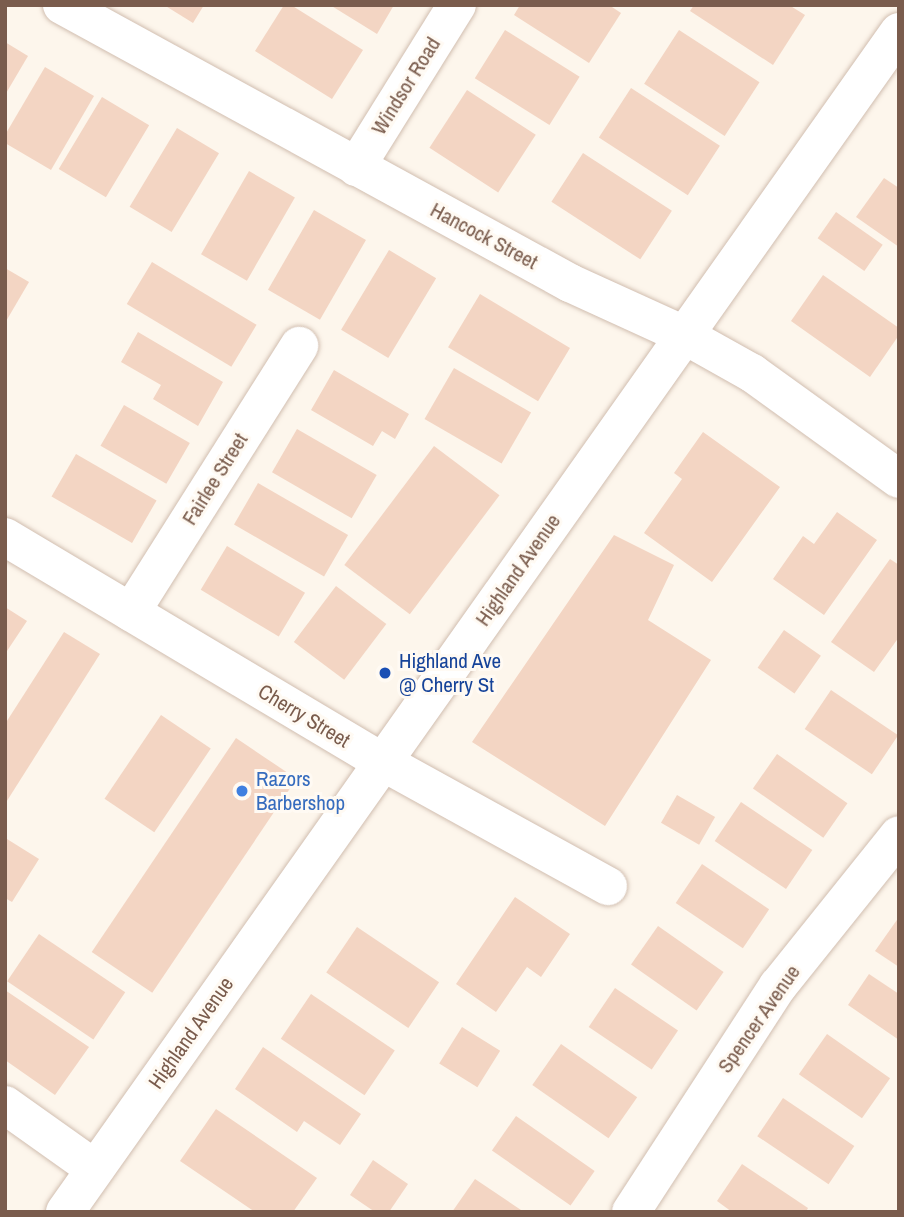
<!DOCTYPE html>
<html>
<head>
<meta charset="utf-8">
<style>
	body { margin:0 }
	#map { position:relative; width:904px; height:1217px; overflow:hidden; background:#fdf6ec; font-family:"Archivo Narrow",sans-serif }
	div>[style] { position:absolute }
	[style*='--x'] { left:calc(var(--x)*1px); top:calc(var(--y)*1px); width:calc(var(--w)*1px); rotate:calc(var(--a)*1deg) }
	.building>* { inset:0; background:#f3d5c3; transform-origin:0 0 }
	.roads { filter:drop-shadow(0 0 2px #d1beb0) drop-shadow(0 0 2px #d1beb0) }
	.minor>* { height:38px; margin:-19px; padding:0 19px; transform-origin:19px; border-radius:19px; background:#fff }
	.tertiary>* { height:38px; margin:-19px; padding:0 19px; transform-origin:19px; border-radius:19px; background:#fff }
	.secondary>* { height:38px; margin:-19px; padding:0 19px; transform-origin:19px; border-radius:19px; background:#fff }
	.dots>* { width:19px; height:19px; translate:-50% -50%; box-sizing:border-box; border:4px solid #fffaf3; border-radius:50% }
	span { translate:-50% -50%; white-space:nowrap; text-align:center; line-height:1.15; -webkit-text-stroke:6px #fffaf3; paint-order:stroke }
	.street-label { font-size:21px; color:#7a5c4d }
	.transit-label { font-size:21px; color:#164399 }
	.left { translate:0 -50%; text-align:left }
	.shop-label { font-size:21px; color:#366cbe }
	.frame { position:absolute; inset:0; border:7px solid #7a5c4d; pointer-events:none }
</style>
</head>
<body>
<div id="map">
	<div class="building">
		<div style="clip-path:polygon(164px 5px,204px 5px,193px 23px)"></div>
		<div style="clip-path:polygon(284px 5px,291px 5px,363px 50px,332px 99px,255px 51px)"></div>
		<div style="clip-path:polygon(330px 5px,394px 5px,377px 34px)"></div>
		<div style="clip-path:polygon(520px 5px,609px 5px,621px 13px,589px 63px,514px 15px)"></div>
		<div style="clip-path:polygon(694px 5px,789px 5px,805px 15px,773px 65px,690px 11px)"></div>
		<div style="left:505px;top:30px;width:88px;height:57px;rotate:32deg"></div>
		<div style="left:679px;top:30px;width:96px;height:64px;rotate:33deg"></div>
		<div style="clip-path:polygon(5px 42px,28px 56px,5px 95px)"></div>
		<div style="clip-path:polygon(45px 67px,94px 96px,51px 170px,5px 143px,5px 135px)"></div>
		<div style="left:631px;top:88px;width:106px;height:59px;rotate:33deg"></div>
		<div style="left:467px;top:90px;width:82px;height:69px;rotate:33deg"></div>
		<div style="left:102px;top:97px;width:55px;height:84px;rotate:31deg"></div>
		<div style="left:177px;top:128px;width:49px;height:92px;rotate:31deg"></div>
		<div style="left:583px;top:153px;width:106px;height:58px;rotate:33deg"></div>
		<div style="left:249px;top:171px;width:53px;height:96px;rotate:30deg"></div>
		<div style="clip-path:polygon(884px 178px,899px 188px,899px 247px,856px 217px)"></div>
		<div style="left:314px;top:210px;width:60px;height:92px;rotate:30deg"></div>
		<div style="left:836px;top:212px;width:57px;height:32px;rotate:35deg"></div>
		<div style="left:389px;top:250px;width:55px;height:93px;rotate:31deg"></div>
		<div style="left:152px;top:262px;width:122px;height:49px;rotate:31deg"></div>
		<div style="clip-path:polygon(5px 268px,29px 282px,5px 323px)"></div>
		<div style="clip-path:polygon(823px 275px,899px 328px,899px 335px,870px 377px,791px 321px)"></div>
		<div style="left:480px;top:294px;width:105px;height:62px;rotate:31deg"></div>
		<div style="clip-path:polygon(138px 332px,223px 382px,198px 426px,153px 399px,161px 385px,121px 362px)"></div>
		<div style="left:454px;top:368px;width:89px;height:59px;rotate:30deg"></div>
		<div style="clip-path:polygon(334px 370px,409px 414px,395px 439px,382px 431px,373px 446px,311px 410px)"></div>
		<div style="left:124px;top:405px;width:76px;height:47px;rotate:30deg"></div>
		<div style="left:297px;top:429px;width:92px;height:50px;rotate:30deg"></div>
		<div style="clip-path:polygon(703px 432px,780px 487px,712px 582px,644px 533px,682px 479px,674px 473px)"></div>
		<div style="left:434px;top:446px;width:82px;height:149px;rotate:37deg"></div>
		<div style="left:76px;top:454px;width:93px;height:49px;rotate:30deg"></div>
		<div style="left:258px;top:483px;width:104px;height:48px;rotate:30deg"></div>
		<div style="clip-path:polygon(837px 512px,877px 540px,824px 615px,773px 579px,803px 536px,814px 544px)"></div>
		<div style="clip-path:polygon(614px 535px,674px 565px,648px 620px,711px 660px,605px 826px,472px 742px)"></div>
		<div style="left:227px;top:546px;width:91px;height:51px;rotate:31deg"></div>
		<div style="clip-path:polygon(890px 559px,899px 565px,899px 637px,874px 672px,831px 642px)"></div>
		<div style="left:336px;top:586px;width:63px;height:70px;rotate:37deg"></div>
		<div style="clip-path:polygon(5px 607px,27px 621px,5px 654px)"></div>
		<div style="left:784px;top:630px;width:45px;height:46px;rotate:35deg"></div>
		<div style="clip-path:polygon(64px 632px,100px 654px,5px 804px,5px 724px)"></div>
		<div style="left:831px;top:690px;width:81px;height:47px;rotate:34deg"></div>
		<div style="left:161px;top:715px;width:60px;height:101px;rotate:34deg"></div>
		<div style="left:236px;top:738px;width:73px;height:258px;rotate:34deg"></div>
		<div style="left:777px;top:754px;width:86px;height:42px;rotate:35deg"></div>
		<div style="left:677px;top:795px;width:44px;height:32px;rotate:30deg"></div>
		<div style="left:741px;top:802px;width:86px;height:47px;rotate:34deg"></div>
		<div style="clip-path:polygon(7px 839px,39px 859px,12px 902px,5px 898px)"></div>
		<div style="left:702px;top:864px;width:81px;height:47px;rotate:34deg"></div>
		<div style="clip-path:polygon(515px 897px,570px 934px,541px 977px,527px 967px,496px 1012px,456px 984px)"></div>
		<div style="clip-path:polygon(899px 917px,899px 967px,875px 951px)"></div>
		<div style="left:658px;top:926px;width:80px;height:47px;rotate:35deg"></div>
		<div style="left:357px;top:927px;width:99px;height:55px;rotate:34deg"></div>
		<div style="left:39px;top:934px;width:104px;height:57px;rotate:34deg"></div>
		<div style="clip-path:polygon(869px 974px,899px 994px,899px 1040px,848px 1005px)"></div>
		<div style="left:615px;top:988px;width:76px;height:47px;rotate:34deg"></div>
		<div style="clip-path:polygon(5px 990px,89px 1047px,55px 1095px,5px 1060px)"></div>
		<div style="left:311px;top:994px;width:101px;height:54px;rotate:34deg"></div>
		<div style="left:462px;top:1027px;width:45px;height:43px;rotate:32deg"></div>
		<div style="left:827px;top:1034px;width:77px;height:49px;rotate:35deg"></div>
		<div style="left:561px;top:1044px;width:93px;height:50px;rotate:35deg"></div>
		<div style="clip-path:polygon(263px 1047px,361px 1114px,340px 1145px,304px 1121px,297px 1132px,235px 1089px)"></div>
		<div style="left:783px;top:1098px;width:86px;height:46px;rotate:34deg"></div>
		<div style="clip-path:polygon(216px 1109px,317px 1178px,293px 1212px,255px 1212px,180px 1161px)"></div>
		<div style="left:516px;top:1116px;width:96px;height:42px;rotate:35deg"></div>
		<div style="clip-path:polygon(373px 1160px,408px 1184px,389px 1212px,375px 1212px,350px 1195px)"></div>
		<div style="clip-path:polygon(742px 1164px,808px 1208px,806px 1212px,732px 1212px,717px 1201px)"></div>
		<div style="clip-path:polygon(475px 1179px,524px 1212px,452px 1212px)"></div>
	</div>
	<div class="roads">
		<div class="minor">
			<div style="--x:62;--y:5;--w:579;--a:28.69"></div>
			<div style="--x:570;--y:283;--w:125;--a:24.5"></div>
			<div style="--x:684;--y:335;--w:78;--a:29.2"></div>
			<div style="--x:752;--y:373;--w:181;--a:35.8"></div>
			<div style="--x:356;--y:167;--w:191;--a:-58.1"></div>
			<div style="--x:131;--y:612;--w:315;--a:-57.7"></div>
			<div style="--x:383;--y:762;--w:257;--a:28.9"></div>
			<div style="--x:5;--y:1105;--w:110;--a:35.4"></div>
			<div style="--x:631;--y:1212;--w:270;--a:-57"></div>
			<div style="--x:778;--y:986;--w:193;--a:-51.3"></div>
		</div>
		<div class="tertiary">
			<div style="--x:5;--y:537;--w:440;--a:30.8"></div>
		</div>
		<div class="secondary">
			<div style="--x:65;--y:1212;--w:1445;--a:-54.75"></div>
		</div>
	</div>
	<div class="dots">
		<div style="left:385px;top:673px;background:#1a4fb4"></div>
		<div style="left:242px;top:791px;background:#3f7fe0"></div>
	</div>
	<div class="street-label">
		<span style="left:406px;top:86px;rotate:-58deg">Windsor Road</span>
		<span style="left:484px;top:236px;rotate:28deg">Hancock Street</span>
		<span style="left:215px;top:479px;rotate:-58deg">Fairlee Street</span>
		<span style="left:518px;top:570px;rotate:-55deg">Highland Avenue</span>
		<span style="left:304px;top:716px;rotate:31deg">Cherry Street</span>
		<span style="left:759px;top:1019px;rotate:-55deg">Spencer Avenue</span>
		<span style="left:191px;top:1033px;rotate:-55deg">Highland Avenue</span>
	</div>
	<div class="transit-label">
		<span class="left" style="left:399px;top:673px">Highland Ave<br>@ Cherry St</span>
	</div>
	<div class="shop-label">
		<span class="left" style="left:256px;top:791px">Razors<br>Barbershop</span>
	</div>
	<div class="frame"></div>
</div>
</body>
</html>
